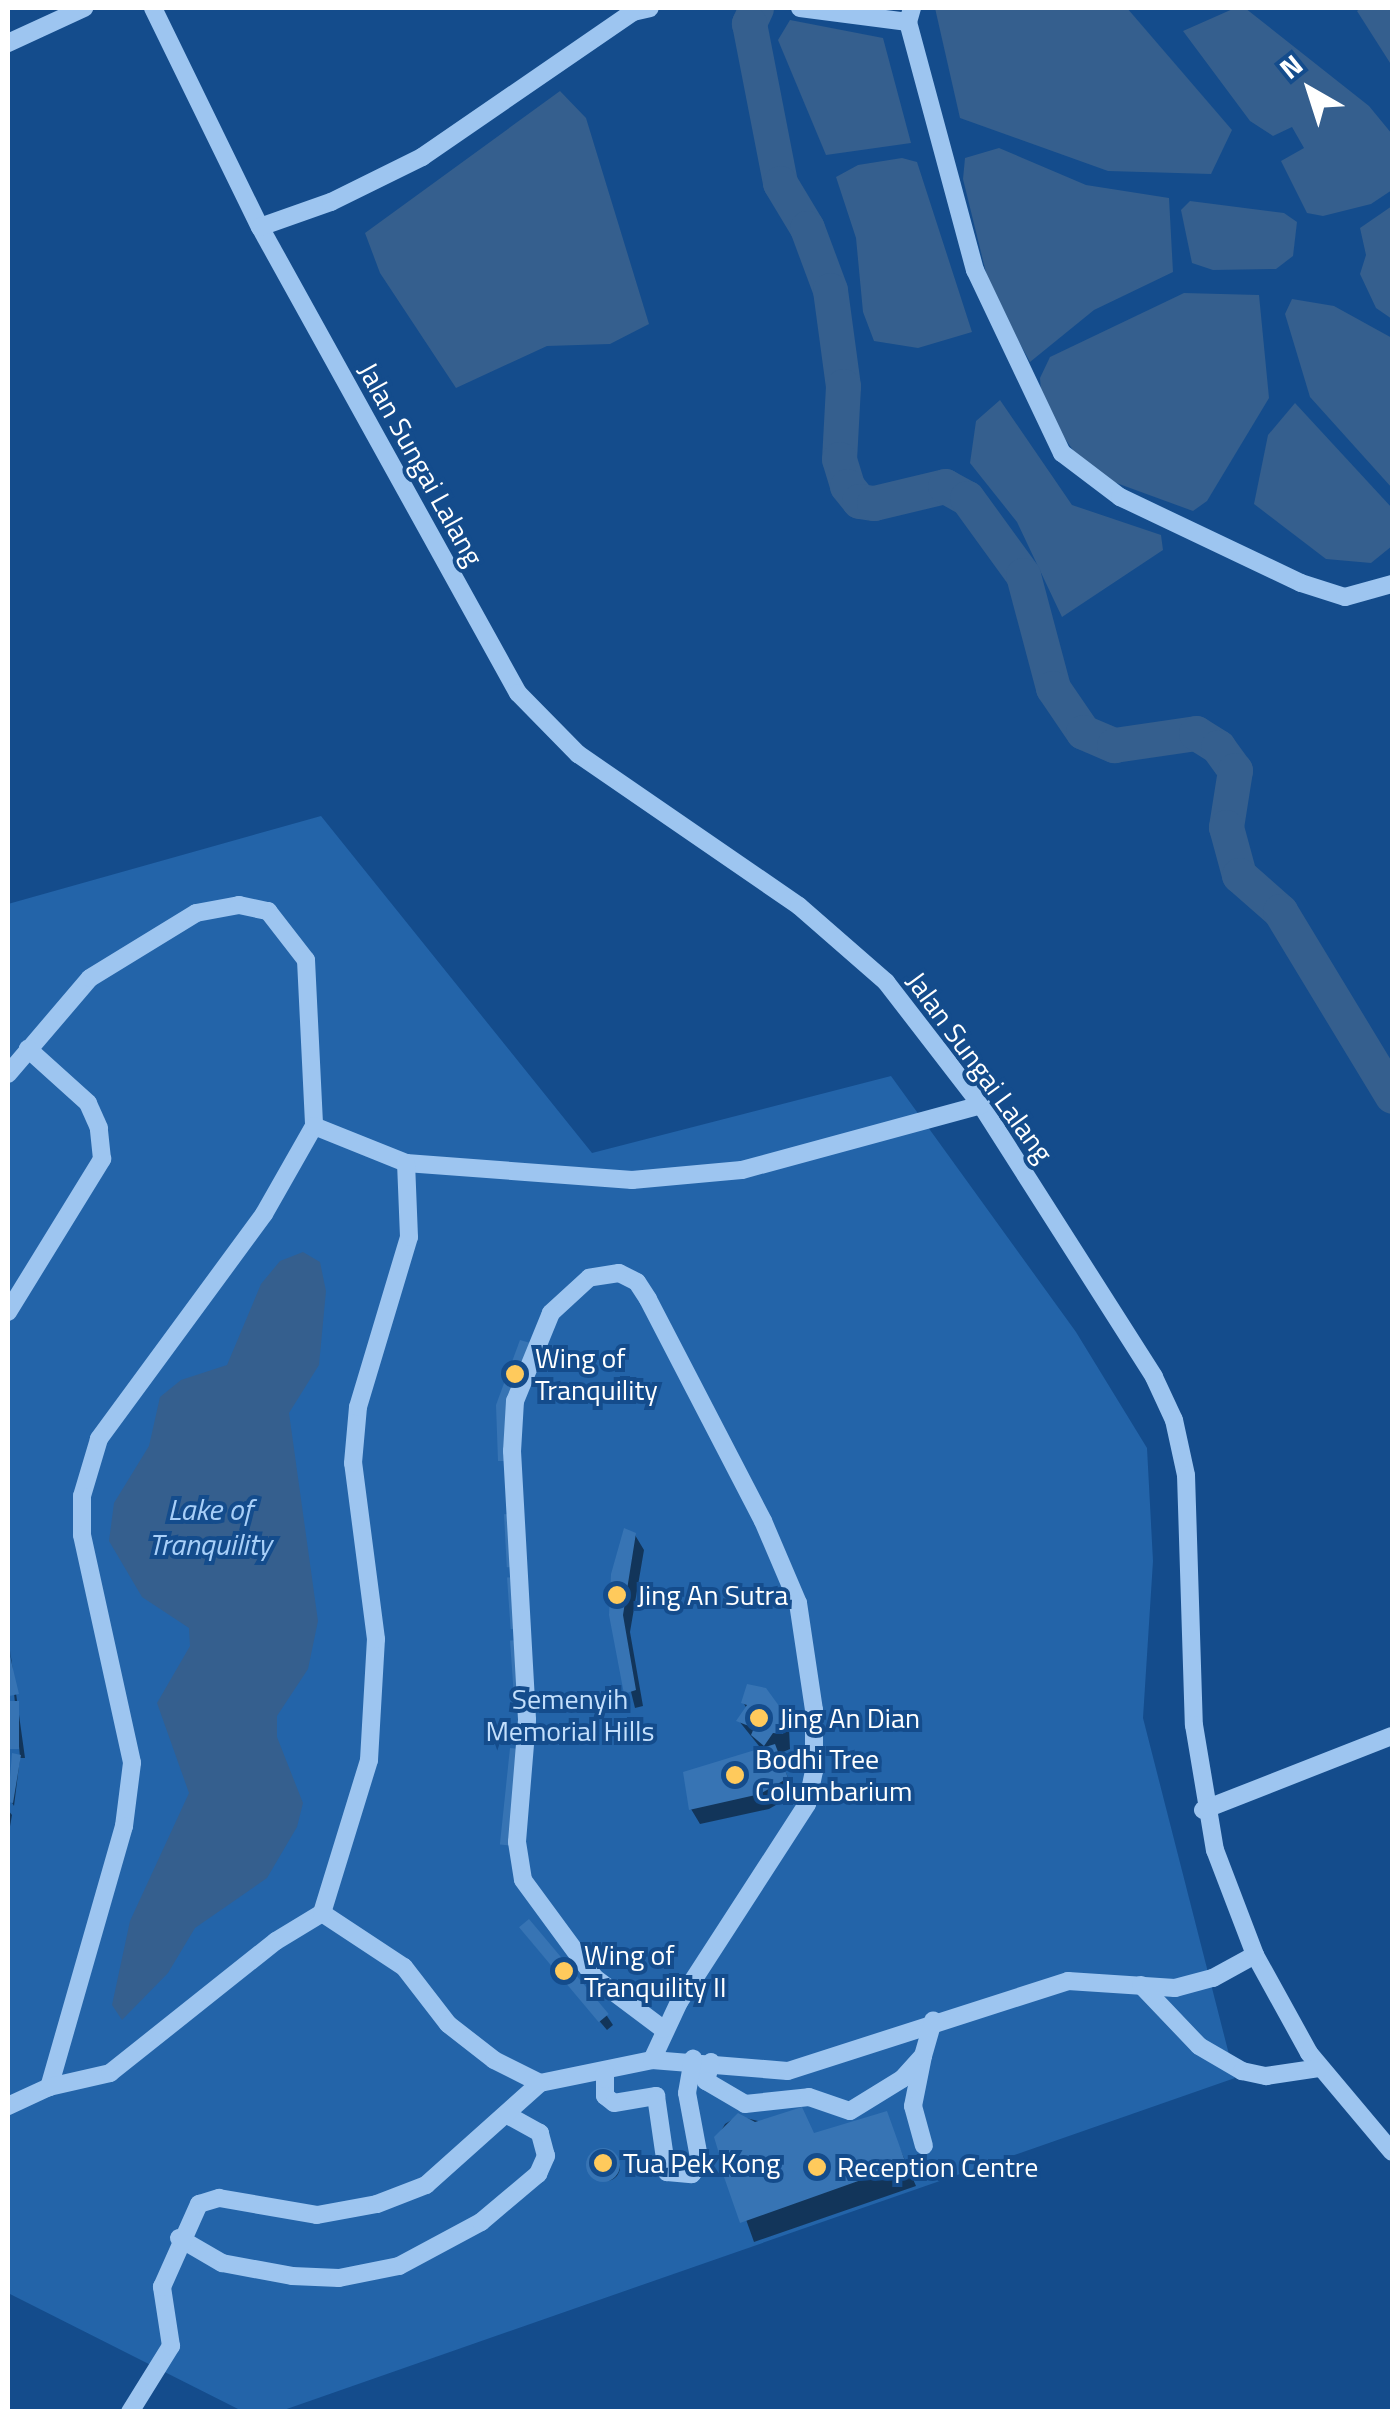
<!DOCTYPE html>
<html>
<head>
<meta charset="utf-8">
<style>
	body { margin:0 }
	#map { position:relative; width:1400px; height:2419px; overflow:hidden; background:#144c8c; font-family:"Titillium Web",sans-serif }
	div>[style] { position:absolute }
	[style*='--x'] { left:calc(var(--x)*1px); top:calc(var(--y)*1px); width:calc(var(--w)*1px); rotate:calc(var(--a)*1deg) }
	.green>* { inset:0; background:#2364a9 }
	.water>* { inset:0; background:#355f8e }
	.shadow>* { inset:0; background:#0007 }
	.round { border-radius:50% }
	.river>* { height:35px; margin:-17.5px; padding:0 17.5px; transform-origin:17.5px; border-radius:17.5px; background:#355f8e }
	.building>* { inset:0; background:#3774b4; transform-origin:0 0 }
	.minor>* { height:18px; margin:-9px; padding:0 9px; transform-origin:9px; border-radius:9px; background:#9dc5f0 }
	.dots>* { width:28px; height:28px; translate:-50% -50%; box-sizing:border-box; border:5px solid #144c8c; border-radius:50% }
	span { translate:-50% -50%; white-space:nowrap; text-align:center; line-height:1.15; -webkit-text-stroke:8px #144c8c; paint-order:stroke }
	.street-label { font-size:28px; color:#fff }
	.poi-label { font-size:28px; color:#fff }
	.left { translate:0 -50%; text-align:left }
	.park-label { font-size:28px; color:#c3dffc }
	.water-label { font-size:30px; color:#a8cff8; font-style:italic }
	.frame { position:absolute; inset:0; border:10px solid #fff; pointer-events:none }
	.north { position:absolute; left:1260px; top:40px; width:100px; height:100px; -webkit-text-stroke:8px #144c8c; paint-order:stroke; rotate:321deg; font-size:28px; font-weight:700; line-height:40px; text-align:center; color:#fff }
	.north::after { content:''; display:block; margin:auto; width:35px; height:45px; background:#fff; clip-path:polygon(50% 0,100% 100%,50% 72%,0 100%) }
</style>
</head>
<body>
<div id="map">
	<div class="green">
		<div style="clip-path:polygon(321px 816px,592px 1153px,891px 1076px,1076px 1332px,1147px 1448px,1153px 1561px,1143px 1718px,1235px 2078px,281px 2411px,242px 2411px,8px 2293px,8px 904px)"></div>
	</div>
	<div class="water">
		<div style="clip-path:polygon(935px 8px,1127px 8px,1232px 130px,1211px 174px,1108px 171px,960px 118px)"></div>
		<div style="clip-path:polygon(1235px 8px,1245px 8px,1369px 106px,1392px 134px,1392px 190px,1371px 204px,1323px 216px,1307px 213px,1281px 161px,1304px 148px,1292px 127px,1273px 136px,1250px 121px,1183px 31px)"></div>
		<div style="clip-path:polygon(1361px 8px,1392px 8px,1392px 66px,1357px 11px)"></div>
		<div style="clip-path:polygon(790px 20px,883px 38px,911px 143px,826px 155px,778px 40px)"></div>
		<div style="clip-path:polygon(560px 91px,586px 118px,649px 324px,610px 344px,547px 346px,456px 388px,380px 273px,365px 233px)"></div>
		<div style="clip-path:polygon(999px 148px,1086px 185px,1169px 198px,1173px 272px,1094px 310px,1030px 362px,990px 289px,963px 179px,965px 158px)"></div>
		<div style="clip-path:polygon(902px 158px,917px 162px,972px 332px,918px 348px,874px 341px,863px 312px,856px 238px,836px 177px,858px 165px)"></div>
		<div style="clip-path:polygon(1190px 201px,1284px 213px,1297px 222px,1293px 256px,1276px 269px,1213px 270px,1192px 263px,1181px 210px)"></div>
		<div style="clip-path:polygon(1392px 206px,1392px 319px,1376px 308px,1360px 274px,1366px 255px,1360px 228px)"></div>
		<div style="clip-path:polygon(1184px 293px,1259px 295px,1269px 398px,1207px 501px,1193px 511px,1089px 473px,1042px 406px,1040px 378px,1050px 357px)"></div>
		<div style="clip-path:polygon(1292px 299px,1334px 306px,1392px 338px,1392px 488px,1310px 397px,1285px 314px)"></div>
		<div style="clip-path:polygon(1000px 400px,1072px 505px,1161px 535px,1163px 550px,1062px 617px,1017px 522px,970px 463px,976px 421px)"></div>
		<div style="clip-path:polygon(1295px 403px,1392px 508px,1392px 546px,1371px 563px,1326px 559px,1254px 504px,1268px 435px)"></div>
		<div style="clip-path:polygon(303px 1252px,320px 1262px,326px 1291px,319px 1365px,289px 1413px,318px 1621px,308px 1669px,277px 1716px,277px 1737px,303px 1803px,297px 1827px,267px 1878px,195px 1928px,168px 1973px,122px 2020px,112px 2005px,130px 1921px,189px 1793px,157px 1703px,190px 1646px,189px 1628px,142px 1597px,109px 1541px,114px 1503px,149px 1446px,160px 1397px,181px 1380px,227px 1365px,261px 1284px,280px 1261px)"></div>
	</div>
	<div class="shadow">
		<div style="clip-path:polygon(635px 1535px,644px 1550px,630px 1632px,643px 1706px,635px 1708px,612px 1615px)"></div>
		<div style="clip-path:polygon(10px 1650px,25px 1758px,20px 1758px,14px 1806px,8px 1796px,14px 1756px,20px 1757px)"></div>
		<div style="clip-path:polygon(743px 1702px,779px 1711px,789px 1728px,790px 1749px,778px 1754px,795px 1794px,769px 1809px,700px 1824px,691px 1809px,763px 1751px,739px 1721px,747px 1709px)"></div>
		<div style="clip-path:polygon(8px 1810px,12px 1815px,8px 1838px)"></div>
		<div style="clip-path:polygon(528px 1923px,607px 2016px,613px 2025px,607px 2030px,528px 1937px)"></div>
		<div style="clip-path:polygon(885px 2114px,916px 2186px,754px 2242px,717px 2138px,725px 2124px,738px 2116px,815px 2135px)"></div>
		<div class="round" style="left:592px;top:2153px;width:28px;height:28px"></div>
	</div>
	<div class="river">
		<div style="--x:756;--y:8;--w:17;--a:115"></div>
		<div style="--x:749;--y:23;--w:163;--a:79"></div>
		<div style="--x:780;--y:183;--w:52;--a:59"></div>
		<div style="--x:807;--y:228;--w:66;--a:69.6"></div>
		<div style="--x:830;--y:290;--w:97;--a:82.3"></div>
		<div style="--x:843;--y:386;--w:73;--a:93.1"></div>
		<div style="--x:839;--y:459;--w:28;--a:73"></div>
		<div style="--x:847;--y:486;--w:19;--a:51"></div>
		<div style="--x:859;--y:501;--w:15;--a:8"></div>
		<div style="--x:874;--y:503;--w:73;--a:-13.5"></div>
		<div style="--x:945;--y:486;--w:25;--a:29"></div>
		<div style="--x:967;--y:498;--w:95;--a:54"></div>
		<div style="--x:1023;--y:575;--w:117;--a:75.1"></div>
		<div style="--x:1053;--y:688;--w:53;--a:55.7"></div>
		<div style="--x:1083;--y:732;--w:34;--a:23"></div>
		<div style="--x:1114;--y:745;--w:83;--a:-8.3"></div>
		<div style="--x:1196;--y:733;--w:26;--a:32"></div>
		<div style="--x:1218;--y:747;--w:29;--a:54"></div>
		<div style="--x:1235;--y:770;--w:58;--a:99"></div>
		<div style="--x:1226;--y:827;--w:50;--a:74.8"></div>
		<div style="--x:1239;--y:875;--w:55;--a:41.3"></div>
		<div style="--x:1280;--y:911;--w:216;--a:58.8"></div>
	</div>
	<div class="building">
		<div style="clip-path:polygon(520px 1340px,534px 1344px,511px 1461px,498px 1461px,496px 1405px)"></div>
		<div style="left:511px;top:1514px;width:53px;height:7px;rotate:87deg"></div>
		<div style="clip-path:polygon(624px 1528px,636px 1533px,623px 1615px,636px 1690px,624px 1694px,609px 1615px,611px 1574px)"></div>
		<div style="left:514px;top:1577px;width:52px;height:7px;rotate:86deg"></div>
		<div style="left:518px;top:1640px;width:51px;height:8px;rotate:86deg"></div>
		<div style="clip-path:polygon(8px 1648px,19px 1694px,9px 1696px,8px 1686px)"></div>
		<div style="clip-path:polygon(747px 1684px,766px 1688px,782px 1710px,783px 1734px,773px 1733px,764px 1746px,751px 1735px,754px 1728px,736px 1721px,747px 1705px,741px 1703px)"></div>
		<div style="left:10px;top:1701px;width:9px;height:48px"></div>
		<div style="clip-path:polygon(775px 1744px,788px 1778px,760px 1794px,689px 1810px,683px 1772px)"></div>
		<div style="left:510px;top:1748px;width:10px;height:97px;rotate:6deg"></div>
		<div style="clip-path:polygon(12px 1753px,21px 1755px,13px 1803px,8px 1802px)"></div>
		<div style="left:529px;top:1919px;width:124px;height:13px;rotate:50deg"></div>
		<div style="clip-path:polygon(802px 2107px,814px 2133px,887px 2111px,906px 2164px,740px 2223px,724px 2177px,740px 2169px,720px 2157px,714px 2137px,738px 2113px,755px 2122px)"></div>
		<div class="round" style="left:586px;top:2148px;width:34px;height:34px"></div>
	</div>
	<div class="minor">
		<div style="--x:153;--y:8;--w:244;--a:64"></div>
		<div style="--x:260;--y:227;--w:533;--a:61.03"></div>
		<div style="--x:518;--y:693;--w:86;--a:45.5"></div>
		<div style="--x:578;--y:754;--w:268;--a:34.5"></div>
		<div style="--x:799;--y:906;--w:116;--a:41.1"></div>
		<div style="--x:886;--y:982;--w:155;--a:52.3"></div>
		<div style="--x:981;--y:1105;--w:322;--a:57.5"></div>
		<div style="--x:1154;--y:1377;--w:47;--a:65.1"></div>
		<div style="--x:1174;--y:1420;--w:56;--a:77.7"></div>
		<div style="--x:1186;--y:1475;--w:250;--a:88.2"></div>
		<div style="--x:1194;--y:1725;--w:127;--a:80.5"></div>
		<div style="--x:1215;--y:1850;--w:112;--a:69.1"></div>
		<div style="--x:1255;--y:1955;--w:112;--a:61.1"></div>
		<div style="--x:1309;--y:2053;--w:129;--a:50"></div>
		<div style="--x:800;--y:8;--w:109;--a:7.4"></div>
		<div style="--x:912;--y:8;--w:15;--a:106"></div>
		<div style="--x:908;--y:22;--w:257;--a:74.9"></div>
		<div style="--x:975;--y:270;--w:203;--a:64.6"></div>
		<div style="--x:1062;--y:453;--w:73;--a:37.2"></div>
		<div style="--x:1120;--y:497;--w:200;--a:25.4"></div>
		<div style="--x:1301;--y:583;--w:46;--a:17.7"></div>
		<div style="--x:1345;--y:597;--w:49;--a:-15.5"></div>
		<div style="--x:8;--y:43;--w:84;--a:-24.7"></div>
		<div style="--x:260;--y:227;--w:75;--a:-19.4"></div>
		<div style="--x:331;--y:202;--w:102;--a:-26.3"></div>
		<div style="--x:422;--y:157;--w:256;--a:-34.5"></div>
		<div style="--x:633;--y:12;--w:17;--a:-13"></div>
		<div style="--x:8;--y:1074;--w:126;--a:-49.5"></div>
		<div style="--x:90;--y:978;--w:124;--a:-31.5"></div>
		<div style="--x:196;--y:913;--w:44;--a:-10.5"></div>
		<div style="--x:239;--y:905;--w:30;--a:12"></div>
		<div style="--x:268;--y:911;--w:62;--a:52.2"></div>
		<div style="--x:306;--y:960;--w:166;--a:87.2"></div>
		<div style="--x:314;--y:1126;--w:101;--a:119.6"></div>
		<div style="--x:264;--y:1214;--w:279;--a:126.3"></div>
		<div style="--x:99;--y:1439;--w:59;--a:106.6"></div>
		<div style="--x:82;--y:1496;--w:39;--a:90"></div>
		<div style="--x:82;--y:1535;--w:233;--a:77.6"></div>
		<div style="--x:132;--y:1763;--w:64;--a:97.2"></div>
		<div style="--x:124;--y:1826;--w:272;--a:106"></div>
		<div style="--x:314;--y:1126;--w:99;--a:21.9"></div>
		<div style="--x:406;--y:1163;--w:227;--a:4.3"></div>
		<div style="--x:632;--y:1180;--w:110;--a:-5.2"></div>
		<div style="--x:742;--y:1170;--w:248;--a:-15.2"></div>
		<div style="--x:8;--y:1312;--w:180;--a:-58.4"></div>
		<div style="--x:102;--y:1159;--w:31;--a:-96"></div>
		<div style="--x:99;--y:1128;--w:27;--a:-114"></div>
		<div style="--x:88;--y:1103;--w:81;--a:-138"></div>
		<div style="--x:1203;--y:1810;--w:203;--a:-21.4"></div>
		<div style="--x:322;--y:1913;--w:98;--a:33.4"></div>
		<div style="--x:404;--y:1967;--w:72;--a:52.3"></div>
		<div style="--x:448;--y:2024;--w:58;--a:38"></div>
		<div style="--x:494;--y:2060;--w:51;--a:26.6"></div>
		<div style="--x:540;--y:2083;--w:114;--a:-11.6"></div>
		<div style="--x:652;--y:2060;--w:136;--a:4.6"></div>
		<div style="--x:788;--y:2071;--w:294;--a:-17.8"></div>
		<div style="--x:1068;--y:1981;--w:107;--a:3.7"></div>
		<div style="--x:1175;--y:1988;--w:39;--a:-15"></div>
		<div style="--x:1213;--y:1978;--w:48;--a:-28.7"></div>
		<div style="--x:1141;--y:1985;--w:84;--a:46.4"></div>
		<div style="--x:1199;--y:2046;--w:50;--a:30.2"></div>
		<div style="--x:1242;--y:2071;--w:25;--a:12"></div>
		<div style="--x:1266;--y:2076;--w:55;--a:-8.4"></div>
		<div style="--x:923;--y:2056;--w:51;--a:101.3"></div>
		<div style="--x:913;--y:2106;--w:41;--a:74.6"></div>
		<div style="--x:652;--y:2060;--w:64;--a:-65"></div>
		<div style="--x:679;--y:2002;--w:236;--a:-57.1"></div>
		<div style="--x:807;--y:1804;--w:34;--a:-78"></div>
		<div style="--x:814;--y:1771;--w:61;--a:-90"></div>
		<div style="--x:814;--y:1710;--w:108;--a:-98.5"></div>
		<div style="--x:798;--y:1603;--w:89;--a:-113.1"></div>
		<div style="--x:763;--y:1521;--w:250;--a:-117.4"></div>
		<div style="--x:648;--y:1299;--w:20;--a:-123"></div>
		<div style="--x:637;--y:1282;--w:20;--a:-153"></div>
		<div style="--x:619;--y:1273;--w:30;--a:171"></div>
		<div style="--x:589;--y:1278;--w:52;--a:137.4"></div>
		<div style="--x:551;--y:1313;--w:95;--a:112.2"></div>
		<div style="--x:515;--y:1401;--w:50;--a:93.4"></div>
		<div style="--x:512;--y:1451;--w:269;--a:86.8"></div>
		<div style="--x:527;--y:1720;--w:122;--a:94.7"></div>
		<div style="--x:517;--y:1842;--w:38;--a:81"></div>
		<div style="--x:523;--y:1880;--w:122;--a:53.7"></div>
		<div style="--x:595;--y:1978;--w:85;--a:36.9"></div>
		<div style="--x:711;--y:2062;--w:20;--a:105"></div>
		<div style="--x:706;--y:2081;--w:45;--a:30.5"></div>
		<div style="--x:745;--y:2104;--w:64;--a:-6.2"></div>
		<div style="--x:809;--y:2097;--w:43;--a:18.9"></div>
		<div style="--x:850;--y:2111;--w:61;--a:-31.6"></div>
		<div style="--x:902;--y:2079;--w:31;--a:-48"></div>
		<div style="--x:923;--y:2056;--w:37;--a:-74"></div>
		<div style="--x:605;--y:2072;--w:24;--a:90"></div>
		<div style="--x:605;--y:2096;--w:11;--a:38"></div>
		<div style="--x:614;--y:2103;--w:43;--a:-9.5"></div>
		<div style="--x:656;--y:2096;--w:77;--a:81.8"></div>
		<div style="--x:667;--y:2172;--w:25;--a:5"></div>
		<div style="--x:692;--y:2174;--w:14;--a:-54"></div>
		<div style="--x:700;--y:2163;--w:71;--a:-100.5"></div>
		<div style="--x:687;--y:2093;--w:35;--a:-80"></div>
		<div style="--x:8;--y:2106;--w:45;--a:-24.9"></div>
		<div style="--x:49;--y:2087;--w:63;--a:-12.9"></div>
		<div style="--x:110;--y:2073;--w:212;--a:-38.5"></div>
		<div style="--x:276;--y:1941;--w:54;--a:-31.3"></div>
		<div style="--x:322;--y:1913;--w:160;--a:-72.9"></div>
		<div style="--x:369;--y:1760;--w:121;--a:-86.7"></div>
		<div style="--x:376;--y:1639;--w:177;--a:-97.4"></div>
		<div style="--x:353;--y:1463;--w:56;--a:-84.9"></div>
		<div style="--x:358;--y:1407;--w:177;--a:-73.3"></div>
		<div style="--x:409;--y:1237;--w:74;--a:-92.3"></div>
		<div style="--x:179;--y:2238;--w:50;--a:30.2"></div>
		<div style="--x:222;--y:2263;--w:71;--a:10.5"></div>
		<div style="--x:292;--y:2276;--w:47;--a:2.4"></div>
		<div style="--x:339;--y:2278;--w:61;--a:-11.3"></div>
		<div style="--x:399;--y:2266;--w:93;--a:-28.2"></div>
		<div style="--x:481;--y:2222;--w:75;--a:-40.1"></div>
		<div style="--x:538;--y:2174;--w:20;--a:-66"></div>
		<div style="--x:546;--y:2156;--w:24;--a:-105"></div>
		<div style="--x:540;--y:2133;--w:35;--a:-151"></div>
		<div style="--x:130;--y:2412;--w:78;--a:-58.2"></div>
		<div style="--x:171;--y:2346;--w:60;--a:-98.7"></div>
		<div style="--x:162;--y:2287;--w:91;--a:-66"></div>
		<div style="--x:199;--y:2204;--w:21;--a:-17"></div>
		<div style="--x:219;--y:2198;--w:99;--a:9.8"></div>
		<div style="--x:317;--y:2215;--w:61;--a:-10.4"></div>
		<div style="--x:377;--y:2204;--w:53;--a:-21.2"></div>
		<div style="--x:426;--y:2185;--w:153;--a:-41.8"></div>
	</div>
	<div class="dots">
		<div style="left:515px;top:1374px;background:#ffca5c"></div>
		<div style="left:617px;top:1595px;background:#ffca5c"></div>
		<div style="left:759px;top:1718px;background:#ffca5c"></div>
		<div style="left:735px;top:1775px;background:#ffca5c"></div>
		<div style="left:564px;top:1971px;background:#ffca5c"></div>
		<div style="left:603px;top:2163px;background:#ffca5c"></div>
		<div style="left:817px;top:2167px;background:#ffca5c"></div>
	</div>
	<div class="street-label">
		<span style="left:421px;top:464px;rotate:61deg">Jalan Sungai Lalang</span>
		<span style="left:980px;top:1067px;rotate:54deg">Jalan Sungai Lalang</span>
	</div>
	<div class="poi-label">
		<span class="left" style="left:535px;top:1374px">Wing of<br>Tranquility</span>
		<span class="left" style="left:637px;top:1595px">Jing An Sutra</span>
		<span class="left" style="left:779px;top:1718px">Jing An Dian</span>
		<span class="left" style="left:755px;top:1775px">Bodhi Tree<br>Columbarium</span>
		<span class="left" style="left:584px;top:1971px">Wing of<br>Tranquility II</span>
		<span class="left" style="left:623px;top:2163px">Tua Pek Kong</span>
		<span class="left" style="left:837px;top:2167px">Reception Centre</span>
	</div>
	<div class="park-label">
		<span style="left:570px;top:1715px">Semenyih<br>Memorial Hills</span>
	</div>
	<div class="water-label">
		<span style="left:210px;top:1526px">Lake of<br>Tranquility</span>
	</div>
	<div class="frame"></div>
	<div class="north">N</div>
</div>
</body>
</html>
